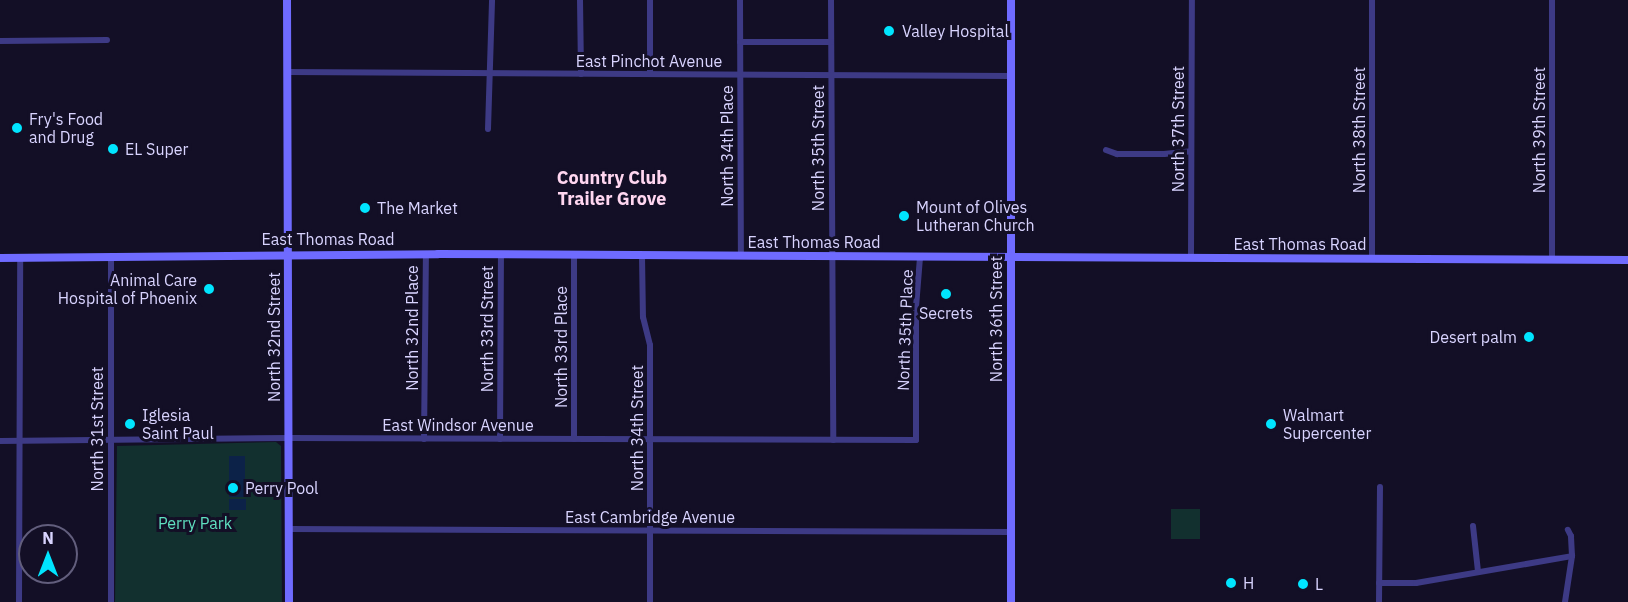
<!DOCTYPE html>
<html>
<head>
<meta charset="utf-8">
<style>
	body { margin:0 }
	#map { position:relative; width:1628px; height:602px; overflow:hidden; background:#130f26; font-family:"IBM Plex Sans",sans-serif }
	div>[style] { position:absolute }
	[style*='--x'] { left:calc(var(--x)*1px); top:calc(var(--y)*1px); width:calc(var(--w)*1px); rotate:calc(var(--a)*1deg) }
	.green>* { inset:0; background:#12302f; transform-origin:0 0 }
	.water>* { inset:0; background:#0c2248; transform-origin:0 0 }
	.street>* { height:6px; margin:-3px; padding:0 3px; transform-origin:3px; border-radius:3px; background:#3d3a85 }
	.secondary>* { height:8px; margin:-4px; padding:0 4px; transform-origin:4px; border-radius:4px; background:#6f6bff }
	.dots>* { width:16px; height:16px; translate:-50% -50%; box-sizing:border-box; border:3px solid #130f26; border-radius:50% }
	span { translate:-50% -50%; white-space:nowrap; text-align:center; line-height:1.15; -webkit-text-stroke:6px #130f26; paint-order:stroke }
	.poi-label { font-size:16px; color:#d9d4ff }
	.left { translate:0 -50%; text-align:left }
	.right { translate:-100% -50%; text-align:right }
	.street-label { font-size:16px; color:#d9d4ff }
	.park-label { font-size:16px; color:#5fe0c0 }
	.neighbourhood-label { font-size:18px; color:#ffd6f0; font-weight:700 }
	.north { position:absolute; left:18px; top:524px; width:60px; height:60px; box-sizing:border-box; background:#130f26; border:2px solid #625e7d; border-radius:50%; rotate:0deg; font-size:16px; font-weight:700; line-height:24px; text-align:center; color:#d9d4ff }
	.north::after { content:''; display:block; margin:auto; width:21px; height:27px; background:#00e5ff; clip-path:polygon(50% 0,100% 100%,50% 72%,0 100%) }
</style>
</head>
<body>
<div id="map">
	<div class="green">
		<div style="clip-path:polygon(276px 442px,281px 446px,282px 602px,115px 602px,117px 446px)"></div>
		<div style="left:1171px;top:509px;width:29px;height:30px"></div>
	</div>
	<div class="water">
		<div style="left:229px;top:456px;width:16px;height:41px"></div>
		<div style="left:229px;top:499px;width:17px;height:11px"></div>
	</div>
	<div class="street">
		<div style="--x:580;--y:0;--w:74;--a:89.2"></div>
		<div style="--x:650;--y:0;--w:74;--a:90"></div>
		<div style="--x:740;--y:0;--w:256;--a:89.8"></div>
		<div style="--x:831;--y:0;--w:440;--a:89.7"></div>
		<div style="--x:1552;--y:0;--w:260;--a:90"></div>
		<div style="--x:0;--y:41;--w:107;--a:-0.5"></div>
		<div style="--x:740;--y:42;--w:91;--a:0"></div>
		<div style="--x:288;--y:72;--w:723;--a:0.32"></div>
		<div style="--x:488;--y:129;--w:129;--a:-88.2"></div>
		<div style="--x:1106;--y:150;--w:12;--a:20"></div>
		<div style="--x:1117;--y:154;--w:47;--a:0"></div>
		<div style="--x:1164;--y:154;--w:27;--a:-6"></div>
		<div style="--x:642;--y:256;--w:61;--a:89.1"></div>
		<div style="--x:643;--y:317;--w:29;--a:76"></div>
		<div style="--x:650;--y:345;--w:257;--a:90"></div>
		<div style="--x:111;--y:257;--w:345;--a:90"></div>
		<div style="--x:1191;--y:258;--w:258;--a:-89.8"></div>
		<div style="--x:1372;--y:259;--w:259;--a:-90"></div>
		<div style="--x:424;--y:439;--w:185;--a:-89.4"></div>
		<div style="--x:500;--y:439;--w:184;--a:-89.7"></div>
		<div style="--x:574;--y:439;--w:183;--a:-90"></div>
		<div style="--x:0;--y:441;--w:290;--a:-0.6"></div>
		<div style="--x:290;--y:438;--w:626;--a:0.18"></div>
		<div style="--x:916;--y:440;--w:133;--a:-90"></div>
		<div style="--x:916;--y:307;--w:50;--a:-85.4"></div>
		<div style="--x:1473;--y:526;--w:45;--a:83.7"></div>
		<div style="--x:289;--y:529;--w:722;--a:0.24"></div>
		<div style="--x:1379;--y:583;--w:37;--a:0"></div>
		<div style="--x:1416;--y:583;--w:158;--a:-9.8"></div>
		<div style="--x:19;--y:602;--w:344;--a:-89.8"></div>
		<div style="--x:1379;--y:602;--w:115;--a:-89.5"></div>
		<div style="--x:1565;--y:602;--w:47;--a:-81.3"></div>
		<div style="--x:1572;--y:556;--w:20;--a:-93"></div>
		<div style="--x:1571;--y:536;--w:7;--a:-117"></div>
	</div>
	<div class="secondary">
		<div style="--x:287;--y:0;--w:602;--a:89.81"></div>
		<div style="--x:1011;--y:0;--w:602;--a:90"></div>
		<div style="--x:0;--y:258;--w:438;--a:-0.5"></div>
		<div style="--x:438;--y:254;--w:1190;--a:0.29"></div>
	</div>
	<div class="dots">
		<div style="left:889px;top:31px;background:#00e5ff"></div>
		<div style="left:17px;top:128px;background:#00e5ff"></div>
		<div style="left:113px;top:149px;background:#00e5ff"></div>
		<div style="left:365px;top:208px;background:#00e5ff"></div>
		<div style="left:904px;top:216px;background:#00e5ff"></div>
		<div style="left:209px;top:289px;background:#00e5ff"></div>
		<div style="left:946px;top:294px;background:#00e5ff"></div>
		<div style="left:1529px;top:337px;background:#00e5ff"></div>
		<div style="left:130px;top:424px;background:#00e5ff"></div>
		<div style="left:1271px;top:424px;background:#00e5ff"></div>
		<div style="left:233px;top:488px;background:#00e5ff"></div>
		<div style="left:1231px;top:583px;background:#00e5ff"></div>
		<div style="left:1303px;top:584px;background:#00e5ff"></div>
	</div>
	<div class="poi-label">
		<span class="left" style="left:902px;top:31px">Valley Hospital</span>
		<span class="left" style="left:29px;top:128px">Fry's Food<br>and Drug</span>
		<span class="left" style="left:125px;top:149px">EL Super</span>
		<span class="left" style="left:916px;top:216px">Mount of Olives<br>Lutheran Church</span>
		<span class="left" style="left:377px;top:208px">The Market</span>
		<span class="right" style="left:197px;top:289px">Animal Care<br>Hospital of Phoenix</span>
		<span style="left:946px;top:313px">Secrets</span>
		<span class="right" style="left:1517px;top:337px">Desert palm</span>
		<span class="left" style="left:142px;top:424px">Iglesia<br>Saint Paul</span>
		<span class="left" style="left:1283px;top:424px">Walmart<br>Supercenter</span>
		<span class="left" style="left:245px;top:488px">Perry Pool</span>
		<span class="left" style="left:1243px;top:583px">H</span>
		<span class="left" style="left:1315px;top:584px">L</span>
	</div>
	<div class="street-label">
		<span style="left:649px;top:61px">East Pinchot Avenue</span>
		<span style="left:1178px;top:129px;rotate:-90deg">North 37th Street</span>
		<span style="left:1359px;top:130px;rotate:-90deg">North 38th Street</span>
		<span style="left:1539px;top:130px;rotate:-90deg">North 39th Street</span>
		<span style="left:727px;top:146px;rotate:-90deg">North 34th Place</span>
		<span style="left:818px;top:148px;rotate:-90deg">North 35th Street</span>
		<span style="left:328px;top:239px">East Thomas Road</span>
		<span style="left:814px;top:242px">East Thomas Road</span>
		<span style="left:1300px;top:244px">East Thomas Road</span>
		<span style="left:996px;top:319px;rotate:-90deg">North 36th Street</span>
		<span style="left:412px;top:328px;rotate:-90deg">North 32nd Place</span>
		<span style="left:487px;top:329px;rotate:-90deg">North 33rd Street</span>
		<span style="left:905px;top:330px;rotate:-88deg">North 35th Place</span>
		<span style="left:274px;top:337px;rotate:-90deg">North 32nd Street</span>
		<span style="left:561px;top:347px;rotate:-90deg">North 33rd Place</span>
		<span style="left:458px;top:425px">East Windsor Avenue</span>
		<span style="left:637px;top:428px;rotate:-90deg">North 34th Street</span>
		<span style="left:97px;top:429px;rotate:-90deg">North 31st Street</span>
		<span style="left:650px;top:517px">East Cambridge Avenue</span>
	</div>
	<div class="park-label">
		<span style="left:195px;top:523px">Perry Park</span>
	</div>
	<div class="neighbourhood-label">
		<span style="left:612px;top:189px">Country Club<br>Trailer Grove</span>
	</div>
	<div class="north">N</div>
</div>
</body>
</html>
